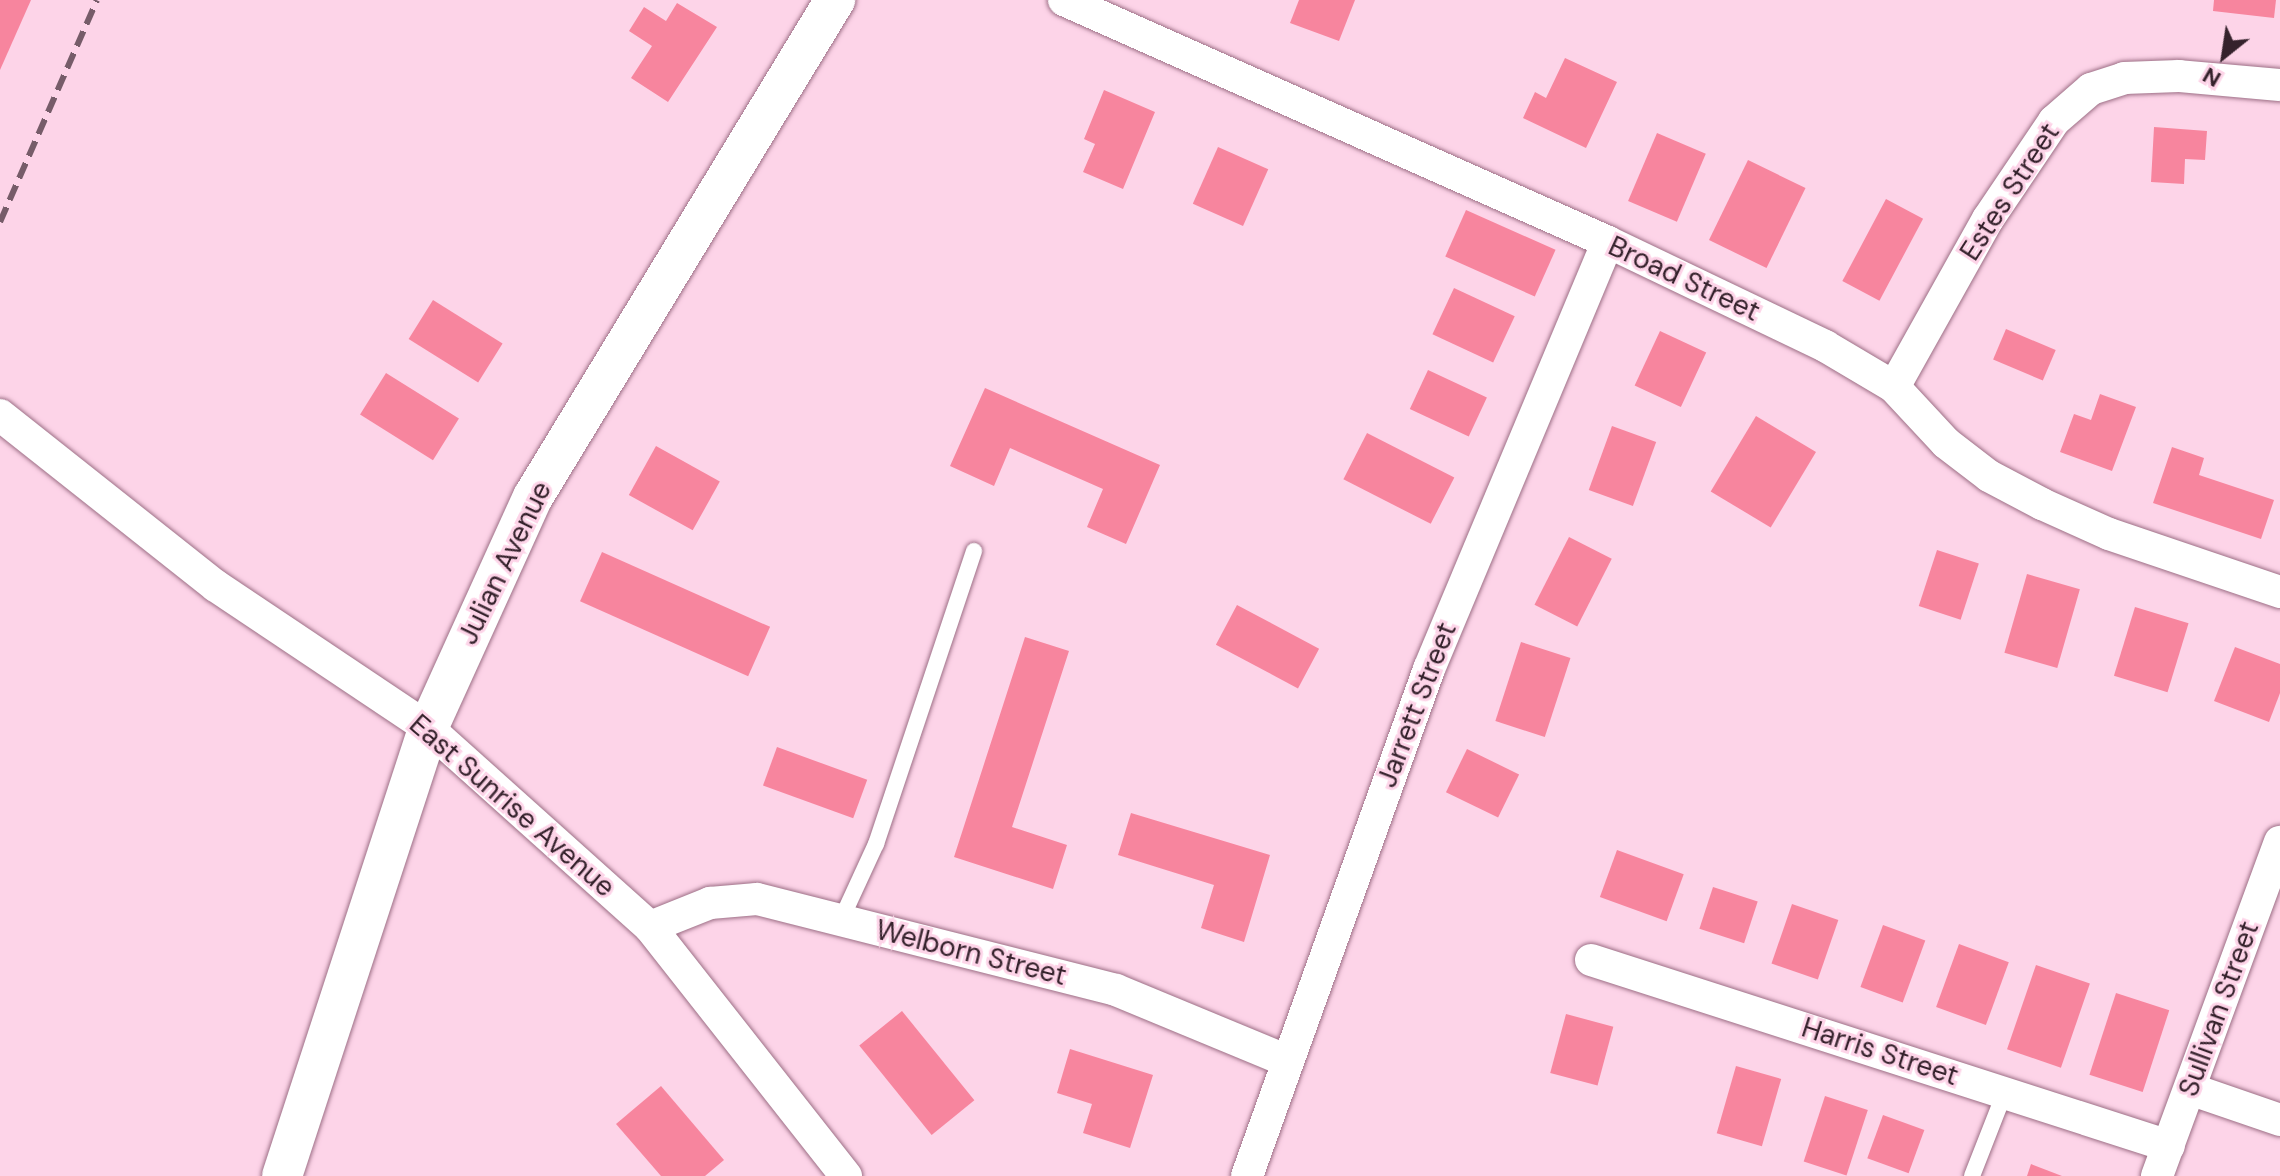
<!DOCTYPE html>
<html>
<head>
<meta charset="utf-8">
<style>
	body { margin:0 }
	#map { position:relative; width:2280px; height:1176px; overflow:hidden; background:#fdd4e8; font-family:"DM Sans",sans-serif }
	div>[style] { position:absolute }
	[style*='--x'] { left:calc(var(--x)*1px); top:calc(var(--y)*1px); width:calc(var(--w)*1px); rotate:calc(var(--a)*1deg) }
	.building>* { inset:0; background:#f7859e; transform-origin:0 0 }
	.roads { filter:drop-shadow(0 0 2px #9d6f86) drop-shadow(0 0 2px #9d6f86) }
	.service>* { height:16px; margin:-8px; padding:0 8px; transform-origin:8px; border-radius:8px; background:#fff }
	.minor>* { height:32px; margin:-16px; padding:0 16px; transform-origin:16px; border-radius:16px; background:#fff }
	.tertiary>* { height:40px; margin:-20px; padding:0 20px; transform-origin:20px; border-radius:20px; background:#fff }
	.rail>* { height:6px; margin-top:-3px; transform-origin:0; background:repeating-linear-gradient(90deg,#765c69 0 16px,transparent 0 24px) }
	span { translate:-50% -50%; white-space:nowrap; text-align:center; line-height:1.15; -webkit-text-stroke:6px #fdd4e8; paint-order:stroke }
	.street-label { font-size:28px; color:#35222c }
	.north { position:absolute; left:2184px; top:16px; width:80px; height:80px; -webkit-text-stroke:6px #fdd4e8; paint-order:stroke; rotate:210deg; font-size:22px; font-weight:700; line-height:32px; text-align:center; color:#35222c }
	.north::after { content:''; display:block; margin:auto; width:28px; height:36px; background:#35222c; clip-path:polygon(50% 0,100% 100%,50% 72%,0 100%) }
</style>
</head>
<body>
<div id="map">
	<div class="building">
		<div style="clip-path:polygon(0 0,31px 0,0 70px)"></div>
		<div style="clip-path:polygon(1299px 0,1355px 0,1339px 41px,1290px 23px)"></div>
		<div style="clip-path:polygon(2214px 0,2276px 0,2274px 18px,2213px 11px)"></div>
		<div style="clip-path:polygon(677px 3px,717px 27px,668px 102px,631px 78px,652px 46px,629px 31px,644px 7px,666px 21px)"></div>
		<div style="clip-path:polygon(1565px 58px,1617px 82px,1586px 148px,1523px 118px,1535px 92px,1546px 98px)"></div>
		<div style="clip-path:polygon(1104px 90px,1155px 112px,1123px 189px,1083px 172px,1095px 144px,1084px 139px)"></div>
		<div style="clip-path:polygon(2154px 127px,2207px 131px,2205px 160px,2185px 159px,2184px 184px,2151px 182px)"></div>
		<div style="left:1657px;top:133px;width:53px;height:74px;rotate:23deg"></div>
		<div style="left:1218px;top:147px;width:55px;height:62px;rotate:24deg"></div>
		<div style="left:1748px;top:160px;width:64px;height:89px;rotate:26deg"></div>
		<div style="left:1886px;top:199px;width:42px;height:93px;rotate:28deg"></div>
		<div style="left:1466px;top:210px;width:98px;height:51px;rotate:24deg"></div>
		<div style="left:1454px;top:288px;width:67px;height:51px;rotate:25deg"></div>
		<div style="left:433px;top:300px;width:82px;height:46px;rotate:32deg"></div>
		<div style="left:2006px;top:329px;width:54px;height:33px;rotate:23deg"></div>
		<div style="left:1660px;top:331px;width:51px;height:60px;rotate:25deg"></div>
		<div style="left:1428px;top:370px;width:65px;height:43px;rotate:25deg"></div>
		<div style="left:386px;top:373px;width:86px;height:49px;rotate:32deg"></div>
		<div style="clip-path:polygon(985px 388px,1160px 465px,1126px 544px,1087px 527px,1103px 489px,1010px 448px,994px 486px,950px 466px)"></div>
		<div style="clip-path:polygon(2100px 394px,2136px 407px,2112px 471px,2060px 452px,2074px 414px,2091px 420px)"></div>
		<div style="left:1756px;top:416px;width:70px;height:88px;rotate:31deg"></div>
		<div style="left:1612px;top:426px;width:47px;height:68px;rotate:20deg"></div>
		<div style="left:1367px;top:433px;width:98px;height:52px;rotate:27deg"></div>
		<div style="left:656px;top:446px;width:73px;height:56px;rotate:29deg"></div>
		<div style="clip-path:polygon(2172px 447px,2204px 458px,2199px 475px,2274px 500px,2261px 539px,2153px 503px)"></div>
		<div style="left:1569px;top:537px;width:48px;height:76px;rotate:27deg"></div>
		<div style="left:1937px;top:550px;width:44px;height:59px;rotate:18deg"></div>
		<div style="left:602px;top:552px;width:184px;height:54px;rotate:24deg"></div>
		<div style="left:2027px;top:574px;width:55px;height:82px;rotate:16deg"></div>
		<div style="left:1237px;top:605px;width:93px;height:45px;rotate:28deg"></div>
		<div style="left:2135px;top:607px;width:56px;height:72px;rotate:17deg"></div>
		<div style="clip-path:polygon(1025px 637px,1069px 651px,1012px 827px,1067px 845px,1053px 889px,954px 857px)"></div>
		<div style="left:1521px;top:642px;width:52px;height:83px;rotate:18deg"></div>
		<div style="clip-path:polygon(2235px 647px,2280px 664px,2280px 693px,2269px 722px,2214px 701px)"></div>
		<div style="left:777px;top:747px;width:96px;height:41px;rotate:20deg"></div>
		<div style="left:1467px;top:749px;width:58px;height:48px;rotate:26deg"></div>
		<div style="clip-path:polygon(1131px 813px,1270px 855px,1244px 942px,1201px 928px,1214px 885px,1118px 855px)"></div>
		<div style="left:1617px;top:850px;width:71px;height:50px;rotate:20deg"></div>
		<div style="left:1713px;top:887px;width:47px;height:44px;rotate:18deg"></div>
		<div style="left:1792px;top:904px;width:49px;height:63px;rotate:19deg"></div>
		<div style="left:1883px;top:925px;width:45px;height:66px;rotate:20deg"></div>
		<div style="left:1959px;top:944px;width:53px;height:67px;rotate:20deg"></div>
		<div style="left:2036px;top:965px;width:57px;height:89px;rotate:19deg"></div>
		<div style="left:2116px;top:993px;width:56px;height:86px;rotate:18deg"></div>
		<div style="left:902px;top:1011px;width:115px;height:55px;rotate:51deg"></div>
		<div style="left:1566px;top:1014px;width:49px;height:61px;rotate:15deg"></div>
		<div style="clip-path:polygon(1070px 1049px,1153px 1075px,1130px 1148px,1083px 1133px,1092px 1104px,1057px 1093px)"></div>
		<div style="left:1736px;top:1066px;width:47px;height:70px;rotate:16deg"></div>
		<div style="clip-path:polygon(661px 1086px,724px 1160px,705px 1176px,661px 1176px,616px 1124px)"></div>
		<div style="left:1825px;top:1096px;width:45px;height:69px;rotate:18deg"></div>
		<div style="left:1883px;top:1115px;width:44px;height:46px;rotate:20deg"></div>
		<div style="clip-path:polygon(2031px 1164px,2062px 1176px,2027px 1176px)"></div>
	</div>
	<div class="roads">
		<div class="service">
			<div style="--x:841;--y:920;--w:84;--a:-65.3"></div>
			<div style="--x:876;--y:844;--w:309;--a:-71.5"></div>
			<div style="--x:1972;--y:1176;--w:90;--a:-68.6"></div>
		</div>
		<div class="minor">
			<div style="--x:1064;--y:0;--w:595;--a:23.98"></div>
			<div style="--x:1608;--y:242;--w:241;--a:25.6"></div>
			<div style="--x:1825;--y:346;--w:80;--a:30.7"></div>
			<div style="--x:1894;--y:387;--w:76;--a:47.1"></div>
			<div style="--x:1946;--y:443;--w:54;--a:37.5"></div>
			<div style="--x:1989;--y:476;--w:60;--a:27.8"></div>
			<div style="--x:2042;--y:504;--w:73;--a:24.1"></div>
			<div style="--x:2109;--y:534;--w:181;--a:18.7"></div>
			<div style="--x:1894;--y:387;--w:193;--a:-60.8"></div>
			<div style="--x:1988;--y:219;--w:118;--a:-56"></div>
			<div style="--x:2054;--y:121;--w:49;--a:-40.9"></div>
			<div style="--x:2091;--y:89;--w:35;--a:-18"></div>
			<div style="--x:2124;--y:78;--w:55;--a:-2.1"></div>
			<div style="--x:2179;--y:76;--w:101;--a:5.1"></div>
			<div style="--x:0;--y:415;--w:275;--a:38.4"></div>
			<div style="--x:216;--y:586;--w:255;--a:33.8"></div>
			<div style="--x:428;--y:728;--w:298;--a:41.9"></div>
			<div style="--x:650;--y:927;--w:317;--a:51.8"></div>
			<div style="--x:650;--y:927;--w:65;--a:-21.8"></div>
			<div style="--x:710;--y:903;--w:47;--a:-4.9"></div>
			<div style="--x:757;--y:899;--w:370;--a:14.2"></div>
			<div style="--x:1116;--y:990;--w:183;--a:22.5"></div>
			<div style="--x:1591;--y:960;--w:607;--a:17.84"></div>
			<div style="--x:2190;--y:1089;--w:95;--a:19"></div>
			<div style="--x:1247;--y:1176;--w:539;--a:-70.25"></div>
			<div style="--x:1429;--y:669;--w:463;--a:-67.3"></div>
			<div style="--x:2157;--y:1176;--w:356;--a:-69.8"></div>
		</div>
		<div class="tertiary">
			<div style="--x:282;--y:1176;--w:471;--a:-71.9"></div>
			<div style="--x:428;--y:728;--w:254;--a:-65.6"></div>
			<div style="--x:533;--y:497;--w:582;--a:-58.72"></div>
		</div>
	</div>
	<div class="rail">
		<div style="--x:0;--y:222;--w:242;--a:-66.4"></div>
	</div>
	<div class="street-label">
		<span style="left:2010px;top:192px;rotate:-57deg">Estes Street</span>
		<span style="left:1684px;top:279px;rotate:25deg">Broad Street</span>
		<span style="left:505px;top:563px;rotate:-64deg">Julian Avenue</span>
		<span style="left:1417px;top:705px;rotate:-69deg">Jarrett Street</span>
		<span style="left:512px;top:806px;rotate:41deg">East Sunrise Avenue</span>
		<span style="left:971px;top:953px;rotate:14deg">Welborn Street</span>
		<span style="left:2219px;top:1009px;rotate:-70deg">Sullivan Street</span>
		<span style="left:1880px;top:1052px;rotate:18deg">Harris Street</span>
	</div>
	<div class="north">N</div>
</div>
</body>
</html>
